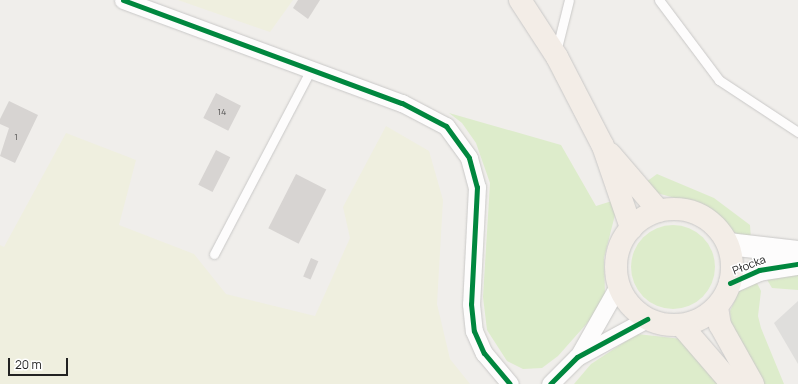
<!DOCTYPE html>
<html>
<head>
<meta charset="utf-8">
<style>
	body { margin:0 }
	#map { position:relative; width:798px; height:384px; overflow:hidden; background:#f0eeeb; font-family:Manrope,sans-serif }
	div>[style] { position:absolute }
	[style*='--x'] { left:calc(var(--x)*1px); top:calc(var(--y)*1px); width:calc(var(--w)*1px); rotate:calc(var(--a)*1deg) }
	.residential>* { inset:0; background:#dfdedc }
	.farmland>* { inset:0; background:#efefdf }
	.grass>* { inset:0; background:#ddeccb }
	.round { border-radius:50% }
	.building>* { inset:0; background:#d7d4d2; transform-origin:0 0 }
	.roads { filter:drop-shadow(0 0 1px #c9c8c7) drop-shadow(0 0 1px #c9c8c7) }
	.service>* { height:9px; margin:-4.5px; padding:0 4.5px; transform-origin:4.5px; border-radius:4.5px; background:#fdfcfc }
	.minor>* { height:17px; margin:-8.5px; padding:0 8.5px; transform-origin:8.5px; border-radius:8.5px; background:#fdfcfc }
	.tertiary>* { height:22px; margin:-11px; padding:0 11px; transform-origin:11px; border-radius:11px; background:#fdfcfc }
	.primary>* { height:22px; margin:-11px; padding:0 11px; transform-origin:11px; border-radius:11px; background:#f3ede7 }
	.primary>.ring { margin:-11px; padding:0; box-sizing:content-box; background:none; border:22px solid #f3ede7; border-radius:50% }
	.cycleway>* { height:5px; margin:-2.5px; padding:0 2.5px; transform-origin:2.5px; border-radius:2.5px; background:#00873e }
	span { translate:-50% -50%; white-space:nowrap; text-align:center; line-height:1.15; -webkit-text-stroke:3px #fff; paint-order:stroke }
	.number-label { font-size:9px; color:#4f4e4e }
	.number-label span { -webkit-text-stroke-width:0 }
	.street-label { font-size:11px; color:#222 }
	.scale { position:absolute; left:8px; top:358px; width:60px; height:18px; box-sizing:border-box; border:2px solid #222; border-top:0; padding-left:5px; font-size:12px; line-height:14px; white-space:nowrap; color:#222; -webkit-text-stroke:3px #fff; paint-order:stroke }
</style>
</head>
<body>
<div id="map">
	<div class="residential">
		<div style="clip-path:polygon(798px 301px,798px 364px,774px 323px)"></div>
	</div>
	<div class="farmland">
		<div style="clip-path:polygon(178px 0,293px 0,270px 32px)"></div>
		<div style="clip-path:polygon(386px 126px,429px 151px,443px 200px,437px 304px,450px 359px,470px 384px,0 384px,0 245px,4px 247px,66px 133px,136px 160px,119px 225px,194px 254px,226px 294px,315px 316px,350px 238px,343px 207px)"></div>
	</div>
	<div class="grass">
		<div style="clip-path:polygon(449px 113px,561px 145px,596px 206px,612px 201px,616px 211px,604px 258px,605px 295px,589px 321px,558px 356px,542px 368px,523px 369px,507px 361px,487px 330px,483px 297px,490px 183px,476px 143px,462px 123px)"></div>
		<div style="clip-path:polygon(657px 174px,714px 198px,750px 225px,751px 240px,735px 233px,704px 206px,657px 193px,646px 182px)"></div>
		<div class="round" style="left:631px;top:225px;width:84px;height:84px"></div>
		<div style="clip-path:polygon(798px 273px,798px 290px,772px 288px,766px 278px)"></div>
		<div style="clip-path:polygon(756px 281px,761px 291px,758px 316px,761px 328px,784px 384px,762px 384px,731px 323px,730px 311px,739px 291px)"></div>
		<div style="clip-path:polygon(637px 334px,682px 339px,724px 384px,574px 384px,591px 364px)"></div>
	</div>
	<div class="building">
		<div style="clip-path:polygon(298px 0,320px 0,308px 19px,293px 8px)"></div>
		<div style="left:216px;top:93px;width:28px;height:28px;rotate:27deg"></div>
		<div style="clip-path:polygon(9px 101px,38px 115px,15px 163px,0 156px,9px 128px,0 124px,0 119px)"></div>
		<div style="left:216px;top:150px;width:16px;height:39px;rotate:27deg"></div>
		<div style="left:296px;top:174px;width:34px;height:61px;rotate:27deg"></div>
		<div style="left:311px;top:258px;width:8px;height:20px;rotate:23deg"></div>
	</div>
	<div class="roads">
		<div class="service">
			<div style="--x:659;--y:0;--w:100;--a:53.1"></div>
			<div style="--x:719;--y:80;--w:95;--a:33.4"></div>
			<div style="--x:557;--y:48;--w:49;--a:-76"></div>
			<div style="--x:214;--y:254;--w:209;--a:-62.3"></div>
		</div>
		<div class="minor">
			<div style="--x:123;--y:0;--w:297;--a:20.3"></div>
			<div style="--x:402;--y:103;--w:50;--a:27.6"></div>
			<div style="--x:446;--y:126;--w:39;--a:54"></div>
			<div style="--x:469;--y:158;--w:30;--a:75"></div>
			<div style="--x:477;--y:187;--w:117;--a:92.9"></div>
			<div style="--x:471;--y:304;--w:27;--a:84"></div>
			<div style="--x:474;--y:331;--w:24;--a:66"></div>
			<div style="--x:484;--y:353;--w:40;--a:50"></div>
			<div style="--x:579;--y:355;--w:79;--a:-60.5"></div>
			<div style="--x:550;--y:384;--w:38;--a:-45"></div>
			<div style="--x:577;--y:357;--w:80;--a:-28.5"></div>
		</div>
		<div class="tertiary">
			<div style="--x:728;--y:244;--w:70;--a:6.5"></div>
			<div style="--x:730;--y:283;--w:32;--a:-24"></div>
			<div style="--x:759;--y:270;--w:39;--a:-9"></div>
		</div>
		<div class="primary">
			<div style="--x:520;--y:0;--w:68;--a:57"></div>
			<div style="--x:557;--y:57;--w:100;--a:62.7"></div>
			<div style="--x:603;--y:146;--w:87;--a:71.1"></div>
			<div style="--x:610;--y:154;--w:75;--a:49.3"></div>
			<div class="ring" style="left:616px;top:209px;width:94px;height:94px"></div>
			<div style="--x:717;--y:307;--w:18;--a:81"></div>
			<div style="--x:720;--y:325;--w:68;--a:60.8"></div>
			<div style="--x:681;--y:325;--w:78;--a:49.2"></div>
		</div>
	</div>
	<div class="cycleway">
		<div style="--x:123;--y:0;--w:297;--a:20.3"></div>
		<div style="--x:402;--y:103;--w:50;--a:27.6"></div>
		<div style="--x:446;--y:126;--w:39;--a:54"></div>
		<div style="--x:469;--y:158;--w:30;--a:75"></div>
		<div style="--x:477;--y:187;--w:117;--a:92.9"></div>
		<div style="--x:471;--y:304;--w:27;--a:84"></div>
		<div style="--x:474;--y:331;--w:24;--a:66"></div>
		<div style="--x:484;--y:353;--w:40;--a:50"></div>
		<div style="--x:730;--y:283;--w:32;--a:-24"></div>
		<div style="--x:759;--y:270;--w:39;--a:-9"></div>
		<div style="--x:550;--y:384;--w:38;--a:-45"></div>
		<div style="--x:577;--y:357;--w:80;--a:-28.5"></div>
	</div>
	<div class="number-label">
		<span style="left:222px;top:112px">14</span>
		<span style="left:16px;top:137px">1</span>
	</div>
	<div class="street-label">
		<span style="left:749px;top:265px;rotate:-21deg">Płocka</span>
	</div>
	<div class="scale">20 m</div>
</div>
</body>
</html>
